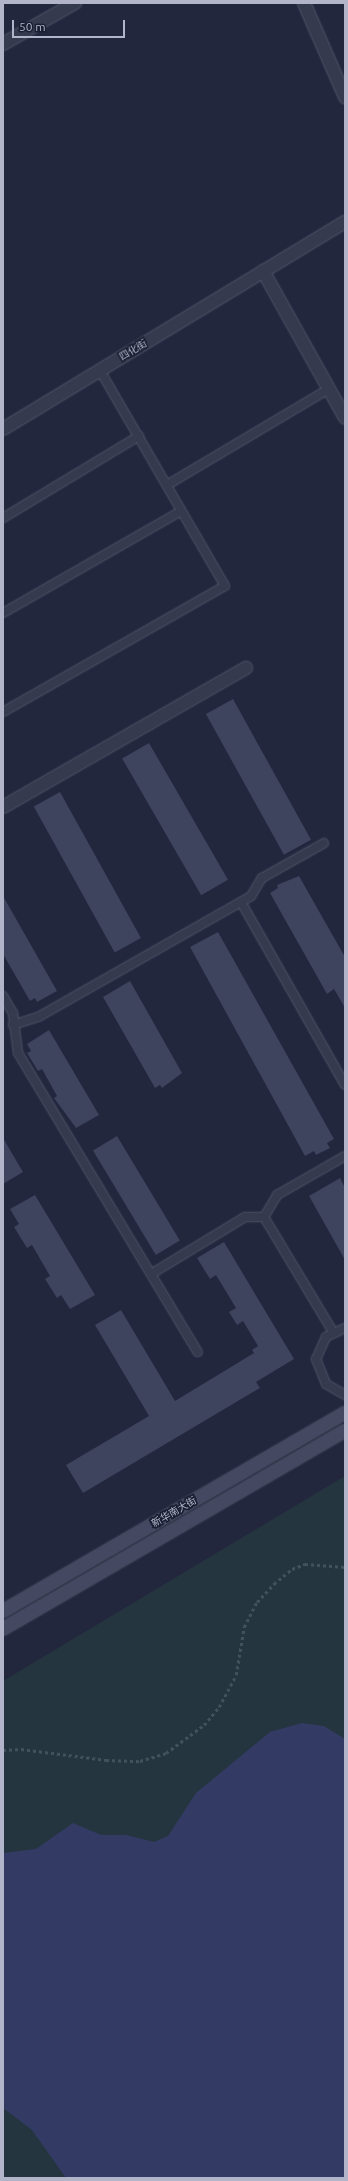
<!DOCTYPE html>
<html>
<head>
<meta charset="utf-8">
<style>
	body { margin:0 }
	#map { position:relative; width:348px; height:2181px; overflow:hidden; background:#22273e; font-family:Ubuntu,"Noto Sans SC",sans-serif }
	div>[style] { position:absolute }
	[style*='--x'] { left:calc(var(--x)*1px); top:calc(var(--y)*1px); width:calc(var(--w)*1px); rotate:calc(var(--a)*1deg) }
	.green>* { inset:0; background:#24353f }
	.water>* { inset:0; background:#333b64 }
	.building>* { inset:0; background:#3e435e; transform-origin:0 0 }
	.path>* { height:2.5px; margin-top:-1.25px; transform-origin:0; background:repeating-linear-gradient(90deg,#42525c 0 3px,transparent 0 6px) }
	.roads { filter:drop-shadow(0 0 1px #515569) drop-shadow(0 0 1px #515569) }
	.service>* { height:8px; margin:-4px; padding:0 4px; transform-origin:4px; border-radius:4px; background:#363a4e }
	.minor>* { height:12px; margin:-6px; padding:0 6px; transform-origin:6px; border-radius:6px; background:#363a4e }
	.secondary>* { height:12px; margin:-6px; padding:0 6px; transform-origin:6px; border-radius:6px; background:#444861 }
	span { translate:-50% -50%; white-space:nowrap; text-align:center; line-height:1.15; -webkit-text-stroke:3.5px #1b1f33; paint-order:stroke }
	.street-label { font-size:10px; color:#b2b5c9 }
	.frame { position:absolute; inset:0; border:4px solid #b2b5c9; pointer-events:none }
	.scale { position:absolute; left:12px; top:20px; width:113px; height:18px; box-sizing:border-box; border:2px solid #b2b5c9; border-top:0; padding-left:5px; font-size:12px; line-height:14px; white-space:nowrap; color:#b2b5c9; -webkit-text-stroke:3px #1b1f33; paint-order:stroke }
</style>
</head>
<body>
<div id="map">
	<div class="green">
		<div style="clip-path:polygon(345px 1476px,345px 2178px,3px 2178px,3px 1681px)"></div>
	</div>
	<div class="water">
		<div style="clip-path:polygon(302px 1723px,324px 1726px,345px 1739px,345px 2178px,66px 2178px,32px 2130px,3px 2108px,3px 1853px,36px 1849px,73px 1823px,101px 1835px,126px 1835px,154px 1842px,168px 1836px,196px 1793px,270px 1732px)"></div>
	</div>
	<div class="building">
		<div style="left:233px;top:699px;width:161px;height:31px;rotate:61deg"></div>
		<div style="left:149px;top:743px;width:158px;height:31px;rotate:60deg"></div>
		<div style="left:60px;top:792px;width:167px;height:30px;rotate:61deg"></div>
		<div style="clip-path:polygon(299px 876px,345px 957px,345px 1008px,334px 989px,327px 994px,270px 893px,278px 888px,277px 885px)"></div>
		<div style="clip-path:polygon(3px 896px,57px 991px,37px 1002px,35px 998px,30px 1001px,3px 954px)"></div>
		<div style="clip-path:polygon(218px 932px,334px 1139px,327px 1143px,330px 1148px,316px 1155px,314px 1151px,305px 1156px,190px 947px)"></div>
		<div style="clip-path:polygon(130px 981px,182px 1073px,162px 1088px,160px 1085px,155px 1088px,103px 997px)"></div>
		<div style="clip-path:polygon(49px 1030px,99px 1115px,76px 1128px,54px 1098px,57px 1096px,42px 1069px,38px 1071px,27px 1053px,31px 1051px,27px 1044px)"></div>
		<div style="left:117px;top:1136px;width:122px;height:28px;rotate:59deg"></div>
		<div style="clip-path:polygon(3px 1138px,23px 1172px,3px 1184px)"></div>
		<div style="clip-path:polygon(340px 1178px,345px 1188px,345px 1260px,309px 1196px)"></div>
		<div style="clip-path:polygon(35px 1195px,95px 1295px,70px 1309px,61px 1295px,57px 1298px,45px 1279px,50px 1276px,32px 1245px,27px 1248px,14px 1227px,19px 1224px,10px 1209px)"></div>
		<div style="clip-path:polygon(224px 1242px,294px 1359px,256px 1382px,260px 1388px,83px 1493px,66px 1465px,149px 1416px,95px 1325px,121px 1310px,175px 1401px,254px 1353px,252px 1350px,258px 1346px,243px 1321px,237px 1325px,229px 1312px,236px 1308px,216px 1275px,210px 1279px,197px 1258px)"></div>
	</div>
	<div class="path">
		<div style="--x:3;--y:1750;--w:18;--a:-3"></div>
		<div style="--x:21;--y:1749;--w:86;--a:7.4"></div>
		<div style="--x:106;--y:1760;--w:34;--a:2"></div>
		<div style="--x:140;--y:1761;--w:27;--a:-17"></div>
		<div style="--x:166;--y:1753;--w:47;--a:-36.4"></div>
		<div style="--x:204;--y:1725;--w:23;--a:-50"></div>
		<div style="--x:219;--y:1707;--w:36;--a:-62"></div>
		<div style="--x:236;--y:1675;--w:49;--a:-80.5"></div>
		<div style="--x:244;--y:1627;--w:28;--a:-63"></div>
		<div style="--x:257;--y:1602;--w:25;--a:-47"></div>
		<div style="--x:274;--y:1584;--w:23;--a:-40"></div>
		<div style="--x:292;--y:1569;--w:14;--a:-21"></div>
		<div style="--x:305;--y:1564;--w:40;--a:4.3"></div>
	</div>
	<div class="roads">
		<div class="service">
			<div style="--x:167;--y:485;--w:188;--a:-30.7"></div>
			<div style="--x:3;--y:518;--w:159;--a:-31.1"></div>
			<div style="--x:3;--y:613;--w:205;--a:-29.8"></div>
			<div style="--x:3;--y:712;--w:255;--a:-29.6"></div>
			<div style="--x:225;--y:586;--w:250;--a:-120.1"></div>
			<div style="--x:241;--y:902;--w:210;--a:60.4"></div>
			<div style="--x:3;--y:996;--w:20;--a:60"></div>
			<div style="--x:13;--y:1013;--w:40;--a:82.9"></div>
			<div style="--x:18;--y:1053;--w:349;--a:59"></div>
			<div style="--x:13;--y:1025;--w:28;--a:-18"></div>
			<div style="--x:40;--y:1016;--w:243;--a:-29.6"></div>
			<div style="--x:251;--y:896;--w:21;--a:-59"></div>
			<div style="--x:262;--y:878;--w:71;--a:-29.4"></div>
			<div style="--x:264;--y:1217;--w:134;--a:59"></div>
			<div style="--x:151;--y:1274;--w:110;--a:-31.2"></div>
			<div style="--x:245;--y:1217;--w:19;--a:0"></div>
			<div style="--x:264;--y:1217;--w:26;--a:-59"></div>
			<div style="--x:277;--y:1195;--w:78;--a:-29.8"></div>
			<div style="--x:345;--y:1328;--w:21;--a:155"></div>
			<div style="--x:326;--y:1337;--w:24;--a:114"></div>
			<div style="--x:316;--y:1359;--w:27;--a:68"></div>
			<div style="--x:326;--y:1384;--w:22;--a:30"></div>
		</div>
		<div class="minor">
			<div style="--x:304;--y:3;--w:103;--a:66.4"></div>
			<div style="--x:3;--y:44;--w:83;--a:-29.7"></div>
			<div style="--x:263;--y:271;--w:168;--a:60.8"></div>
			<div style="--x:3;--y:429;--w:400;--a:-31.2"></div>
			<div style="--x:3;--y:807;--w:280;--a:-29.8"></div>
		</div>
		<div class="secondary">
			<div style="--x:3;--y:1611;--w:395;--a:-30.1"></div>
			<div style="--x:3;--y:1629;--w:395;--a:-30.1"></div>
		</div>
	</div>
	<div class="street-label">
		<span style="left:133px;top:350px;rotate:-31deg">四化街</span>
		<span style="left:174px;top:1512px;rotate:-30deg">新华南大街</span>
	</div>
	<div class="frame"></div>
	<div class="scale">50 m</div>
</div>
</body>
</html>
